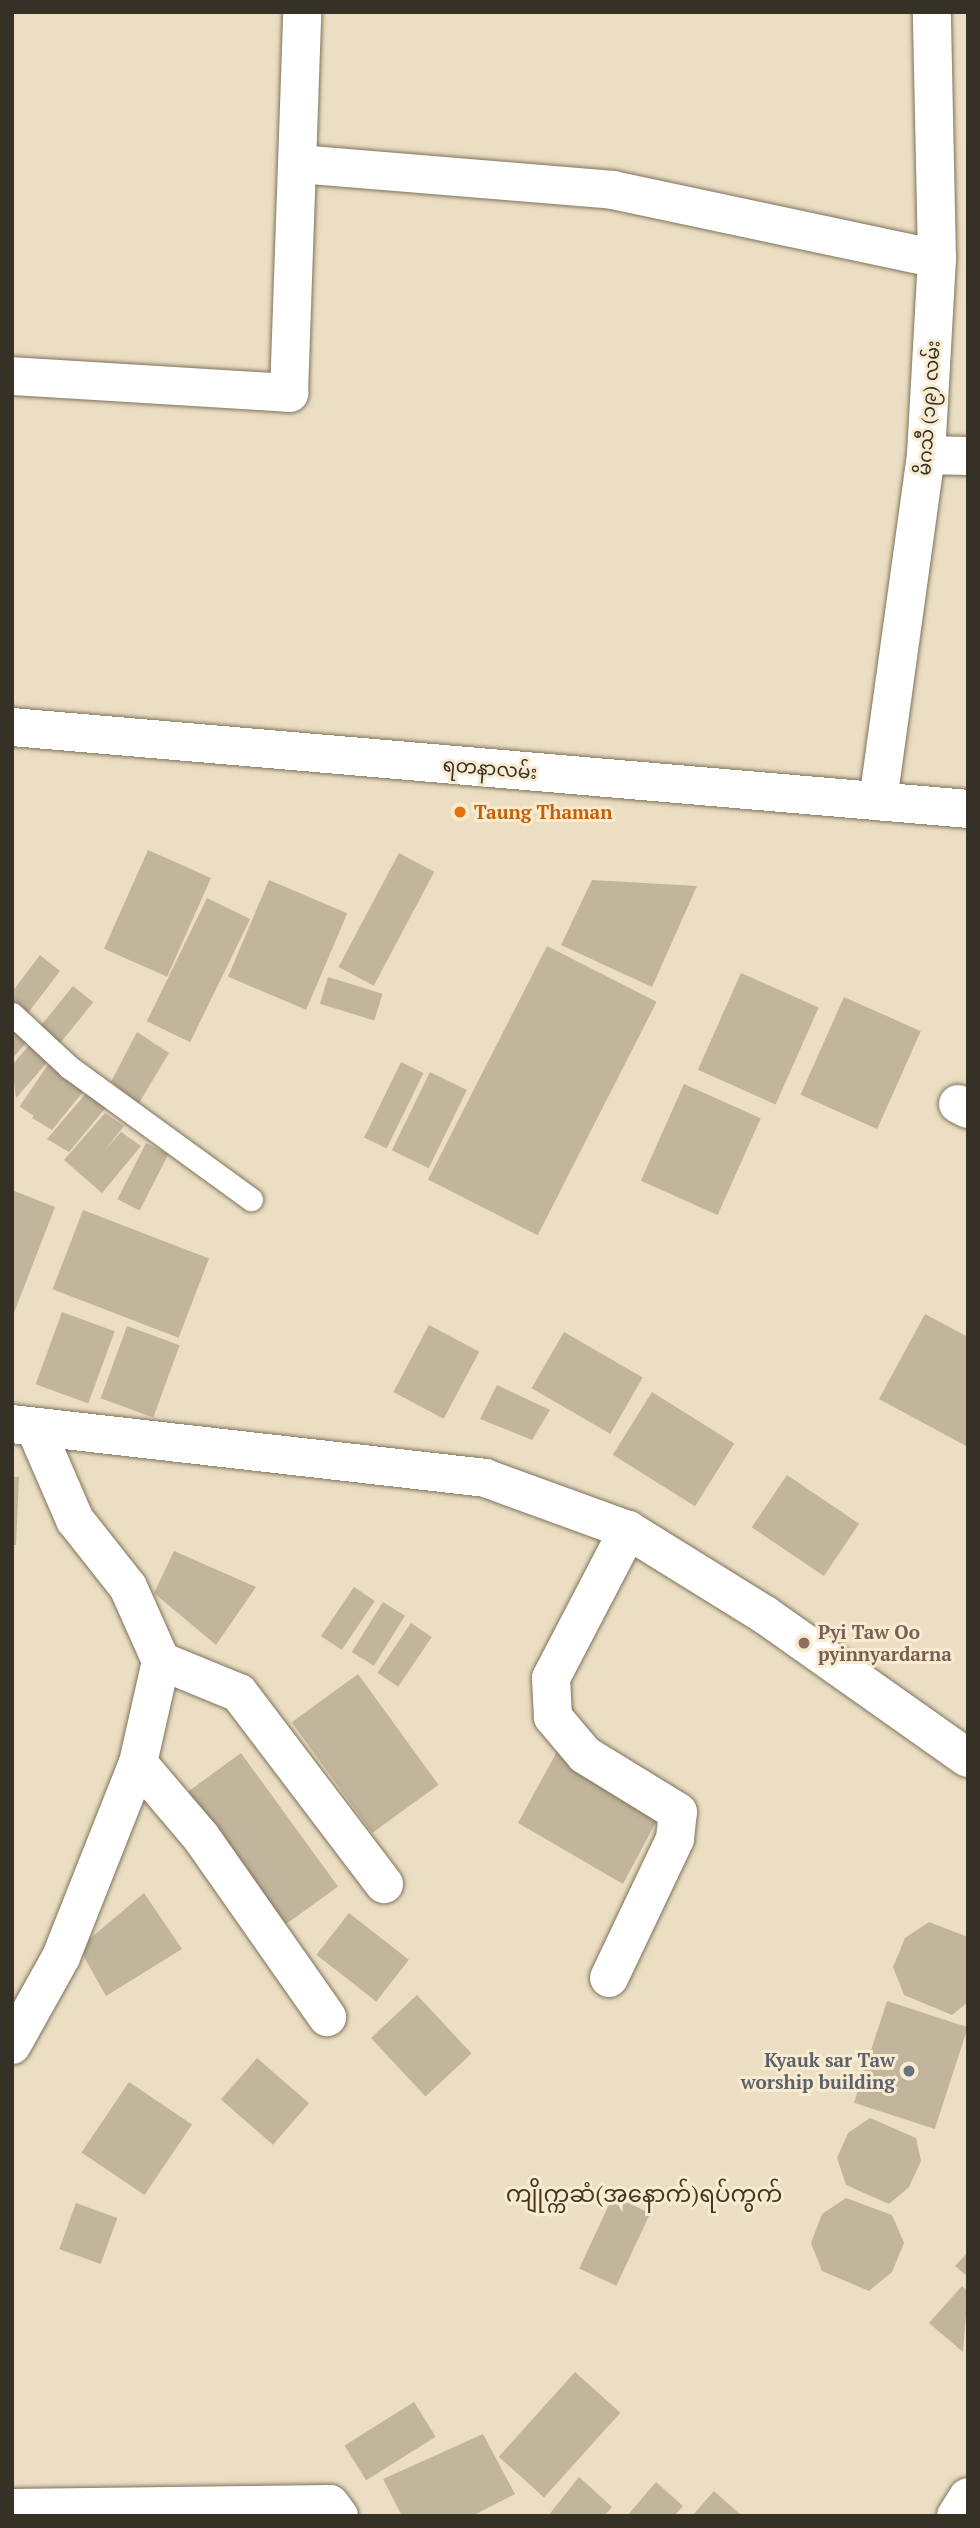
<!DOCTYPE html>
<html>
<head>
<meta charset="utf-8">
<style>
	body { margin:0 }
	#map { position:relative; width:980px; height:2528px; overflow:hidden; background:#ebdec3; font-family:"PT Serif","Noto Sans Myanmar",serif }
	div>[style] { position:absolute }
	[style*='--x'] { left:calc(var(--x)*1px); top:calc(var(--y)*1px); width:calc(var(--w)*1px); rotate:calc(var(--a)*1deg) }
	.building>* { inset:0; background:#c1b59b; transform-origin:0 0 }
	.roads { filter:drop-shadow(0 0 2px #7e735b) drop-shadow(0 0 2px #7e735b) }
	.lane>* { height:23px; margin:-11.5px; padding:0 11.5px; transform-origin:11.5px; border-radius:11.5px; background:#fff }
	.street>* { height:38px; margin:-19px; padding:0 19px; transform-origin:19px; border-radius:19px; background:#fff }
	.secondary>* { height:38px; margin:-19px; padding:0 19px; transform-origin:19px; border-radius:19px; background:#fff }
	.dots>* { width:19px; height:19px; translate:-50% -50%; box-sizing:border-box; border:4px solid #f8ebd0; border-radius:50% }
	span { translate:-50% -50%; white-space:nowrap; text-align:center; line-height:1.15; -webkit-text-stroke:6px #f8ebd0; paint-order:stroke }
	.street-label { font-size:19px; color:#363126 }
	.food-label { font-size:19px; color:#c56008; font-weight:700 }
	.left { translate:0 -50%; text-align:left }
	.education-label { font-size:19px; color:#785e54; font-weight:700 }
	.worship-label { font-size:19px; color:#5b616d; font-weight:700 }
	.right { translate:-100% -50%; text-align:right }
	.quarter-label { font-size:23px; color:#423822 }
	.frame { position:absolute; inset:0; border:14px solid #363126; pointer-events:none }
</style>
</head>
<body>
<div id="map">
	<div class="building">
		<div style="left:148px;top:850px;width:69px;height:108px;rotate:24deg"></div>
		<div style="left:399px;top:853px;width:40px;height:129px;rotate:28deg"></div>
		<div style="left:269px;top:880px;width:85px;height:105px;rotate:23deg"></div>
		<div style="clip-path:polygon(592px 880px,697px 886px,652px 987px,561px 945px)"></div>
		<div style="left:207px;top:898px;width:48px;height:137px;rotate:26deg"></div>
		<div style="left:547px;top:946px;width:123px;height:262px;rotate:27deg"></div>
		<div style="clip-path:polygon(40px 955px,60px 971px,28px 1013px,12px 1001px,12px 992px)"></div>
		<div style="left:741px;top:973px;width:85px;height:106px;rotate:24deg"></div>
		<div style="left:328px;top:977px;width:57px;height:28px;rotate:17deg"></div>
		<div style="left:73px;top:986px;width:26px;height:54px;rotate:39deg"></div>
		<div style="left:844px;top:997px;width:84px;height:107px;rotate:24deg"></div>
		<div style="clip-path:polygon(12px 1022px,30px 1038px,12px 1059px)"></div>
		<div style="clip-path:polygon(137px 1032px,169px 1053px,139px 1103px,111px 1082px)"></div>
		<div style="clip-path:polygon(32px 1042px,51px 1058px,16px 1098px,12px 1065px)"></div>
		<div style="left:51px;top:1060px;width:22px;height:56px;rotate:34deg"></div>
		<div style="left:401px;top:1062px;width:25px;height:84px;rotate:26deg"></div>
		<div style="left:430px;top:1072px;width:41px;height:87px;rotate:26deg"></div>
		<div style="clip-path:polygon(69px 1075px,87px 1087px,52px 1130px,32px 1118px)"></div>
		<div style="left:684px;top:1084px;width:84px;height:106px;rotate:24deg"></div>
		<div style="clip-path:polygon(87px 1092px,108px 1105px,69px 1152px,47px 1139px)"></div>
		<div style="clip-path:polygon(105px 1113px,124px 1126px,105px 1150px,121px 1132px,141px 1146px,102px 1193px,64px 1160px)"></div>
		<div style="left:146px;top:1143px;width:25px;height:63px;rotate:27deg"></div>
		<div style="clip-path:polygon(12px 1190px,55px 1207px,12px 1318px)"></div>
		<div style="left:83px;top:1210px;width:135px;height:85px;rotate:21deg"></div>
		<div style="left:62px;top:1312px;width:56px;height:77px;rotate:20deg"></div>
		<div style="clip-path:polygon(925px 1314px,968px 1337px,968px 1447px,879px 1399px)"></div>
		<div style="left:429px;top:1325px;width:57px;height:76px;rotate:28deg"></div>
		<div style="left:127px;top:1326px;width:56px;height:77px;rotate:20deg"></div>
		<div style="left:564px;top:1332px;width:91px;height:65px;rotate:30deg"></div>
		<div style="clip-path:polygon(497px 1385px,550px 1410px,532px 1440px,480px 1419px)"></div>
		<div style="left:652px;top:1392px;width:97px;height:74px;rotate:32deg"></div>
		<div style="left:787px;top:1475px;width:87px;height:63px;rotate:34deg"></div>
		<div style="clip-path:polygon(12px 1477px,19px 1477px,16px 1545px,12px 1545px)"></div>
		<div style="clip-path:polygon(174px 1551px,256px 1587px,216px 1645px,154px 1593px)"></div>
		<div style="left:354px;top:1587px;width:25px;height:59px;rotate:34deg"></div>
		<div style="left:383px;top:1602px;width:26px;height:59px;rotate:32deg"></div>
		<div style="left:411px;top:1623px;width:25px;height:60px;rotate:34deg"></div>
		<div style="left:358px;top:1674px;width:137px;height:82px;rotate:54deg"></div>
		<div style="clip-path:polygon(560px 1746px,658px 1818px,623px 1884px,518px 1823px)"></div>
		<div style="left:241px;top:1753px;width:165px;height:67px;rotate:54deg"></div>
		<div style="clip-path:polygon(144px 1893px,182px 1949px,106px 1996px,79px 1948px)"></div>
		<div style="left:349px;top:1913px;width:76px;height:53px;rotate:38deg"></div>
		<div style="clip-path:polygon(929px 1922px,968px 1937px,968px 2002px,952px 2015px,904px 1995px,893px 1967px,905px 1938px)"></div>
		<div style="left:417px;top:1995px;width:80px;height:63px;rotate:47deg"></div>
		<div style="left:887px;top:2001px;width:85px;height:107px;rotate:18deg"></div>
		<div style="left:257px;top:2058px;width:69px;height:55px;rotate:41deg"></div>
		<div style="left:129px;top:2082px;width:76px;height:85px;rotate:34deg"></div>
		<div style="clip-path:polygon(870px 2118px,916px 2138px,921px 2161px,909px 2187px,889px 2204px,846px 2185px,837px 2158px,848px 2133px)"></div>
		<div style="left:613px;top:2196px;width:41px;height:80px;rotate:25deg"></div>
		<div style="clip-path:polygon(846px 2198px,892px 2215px,904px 2243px,892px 2272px,869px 2291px,822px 2271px,811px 2243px,822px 2214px)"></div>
		<div style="left:76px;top:2203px;width:44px;height:49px;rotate:20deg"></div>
		<div style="clip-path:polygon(968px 2252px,968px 2277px,955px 2266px)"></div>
		<div style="clip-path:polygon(962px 2286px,968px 2291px,963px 2352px,929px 2323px)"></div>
		<div style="left:575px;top:2372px;width:61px;height:114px;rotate:42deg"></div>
		<div style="left:414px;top:2402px;width:41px;height:82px;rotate:58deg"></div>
		<div style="clip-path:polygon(483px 2434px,515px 2494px,472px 2516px,402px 2516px,383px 2479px)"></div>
		<div style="clip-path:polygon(579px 2477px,612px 2507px,604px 2516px,548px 2516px)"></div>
		<div style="clip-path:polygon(656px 2482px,683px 2506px,674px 2516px,627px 2516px)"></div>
		<div style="clip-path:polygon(714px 2491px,742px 2516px,692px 2516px)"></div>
	</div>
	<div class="roads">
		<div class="lane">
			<div style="--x:12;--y:1014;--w:78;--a:42.9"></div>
			<div style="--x:69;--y:1067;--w:225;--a:36"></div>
		</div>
		<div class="street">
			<div style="--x:299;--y:164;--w:315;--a:4.7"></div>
			<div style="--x:613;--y:190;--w:331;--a:12"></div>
			<div style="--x:12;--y:376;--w:278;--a:3.5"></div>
			<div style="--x:289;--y:393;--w:381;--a:-88"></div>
			<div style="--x:926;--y:455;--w:42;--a:1.4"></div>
			<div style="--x:878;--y:801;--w:349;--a:-82.1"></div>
			<div style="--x:926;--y:455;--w:196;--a:-86.8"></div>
			<div style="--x:937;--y:259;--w:247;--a:-91.2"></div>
			<div style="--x:958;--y:1104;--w:11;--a:27"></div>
			<div style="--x:12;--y:1424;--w:476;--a:6.5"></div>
			<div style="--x:485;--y:1478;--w:152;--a:20"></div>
			<div style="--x:628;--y:1530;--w:161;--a:31.8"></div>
			<div style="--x:765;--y:1615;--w:248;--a:35.2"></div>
			<div style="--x:161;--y:1661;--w:84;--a:22.3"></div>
			<div style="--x:239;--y:1693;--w:240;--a:52.8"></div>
			<div style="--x:138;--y:1763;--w:97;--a:49.6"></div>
			<div style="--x:201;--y:1837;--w:220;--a:55"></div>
			<div style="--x:609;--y:1978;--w:154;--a:-64.6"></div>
			<div style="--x:675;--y:1839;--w:27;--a:-84"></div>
			<div style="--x:678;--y:1812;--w:109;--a:-148.5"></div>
			<div style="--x:585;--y:1755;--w:50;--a:-130.1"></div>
			<div style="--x:553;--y:1717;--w:39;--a:-93"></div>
			<div style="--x:551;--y:1678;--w:167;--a:-62.5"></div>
			<div style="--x:12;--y:2045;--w:101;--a:-60.9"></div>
			<div style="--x:61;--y:1957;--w:209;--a:-68.4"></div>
			<div style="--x:138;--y:1763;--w:105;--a:-77.3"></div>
			<div style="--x:161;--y:1661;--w:81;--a:-114"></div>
			<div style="--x:128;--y:1587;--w:85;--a:-128.3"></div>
			<div style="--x:75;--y:1520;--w:98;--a:-113.4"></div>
			<div style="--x:12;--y:2508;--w:318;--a:-0.7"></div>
			<div style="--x:330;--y:2504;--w:15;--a:53"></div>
			<div style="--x:956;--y:2516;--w:22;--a:-58"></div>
		</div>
		<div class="secondary">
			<div style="--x:12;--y:727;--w:960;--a:4.9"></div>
		</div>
	</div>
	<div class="dots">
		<div style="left:460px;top:812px;background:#e8710a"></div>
		<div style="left:804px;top:1643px;background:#8d6e63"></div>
		<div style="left:909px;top:2071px;background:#6b7280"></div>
	</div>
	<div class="street-label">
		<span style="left:928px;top:408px;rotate:-86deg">မိဂသီ (၁၉) လမ်း</span>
		<span style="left:490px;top:768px;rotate:5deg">ရတနာလမ်း</span>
	</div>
	<div class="food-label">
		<span class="left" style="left:474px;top:812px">Taung Thaman</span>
	</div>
	<div class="education-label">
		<span class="left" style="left:818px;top:1643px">Pyi Taw Oo<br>pyinnyardarna</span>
	</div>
	<div class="worship-label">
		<span class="right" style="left:895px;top:2071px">Kyauk sar Taw<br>worship building</span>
	</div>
	<div class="quarter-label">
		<span style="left:644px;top:2194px">ကျိုက္ကဆံ(အနောက်)ရပ်ကွက်</span>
	</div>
	<div class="frame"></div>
</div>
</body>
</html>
